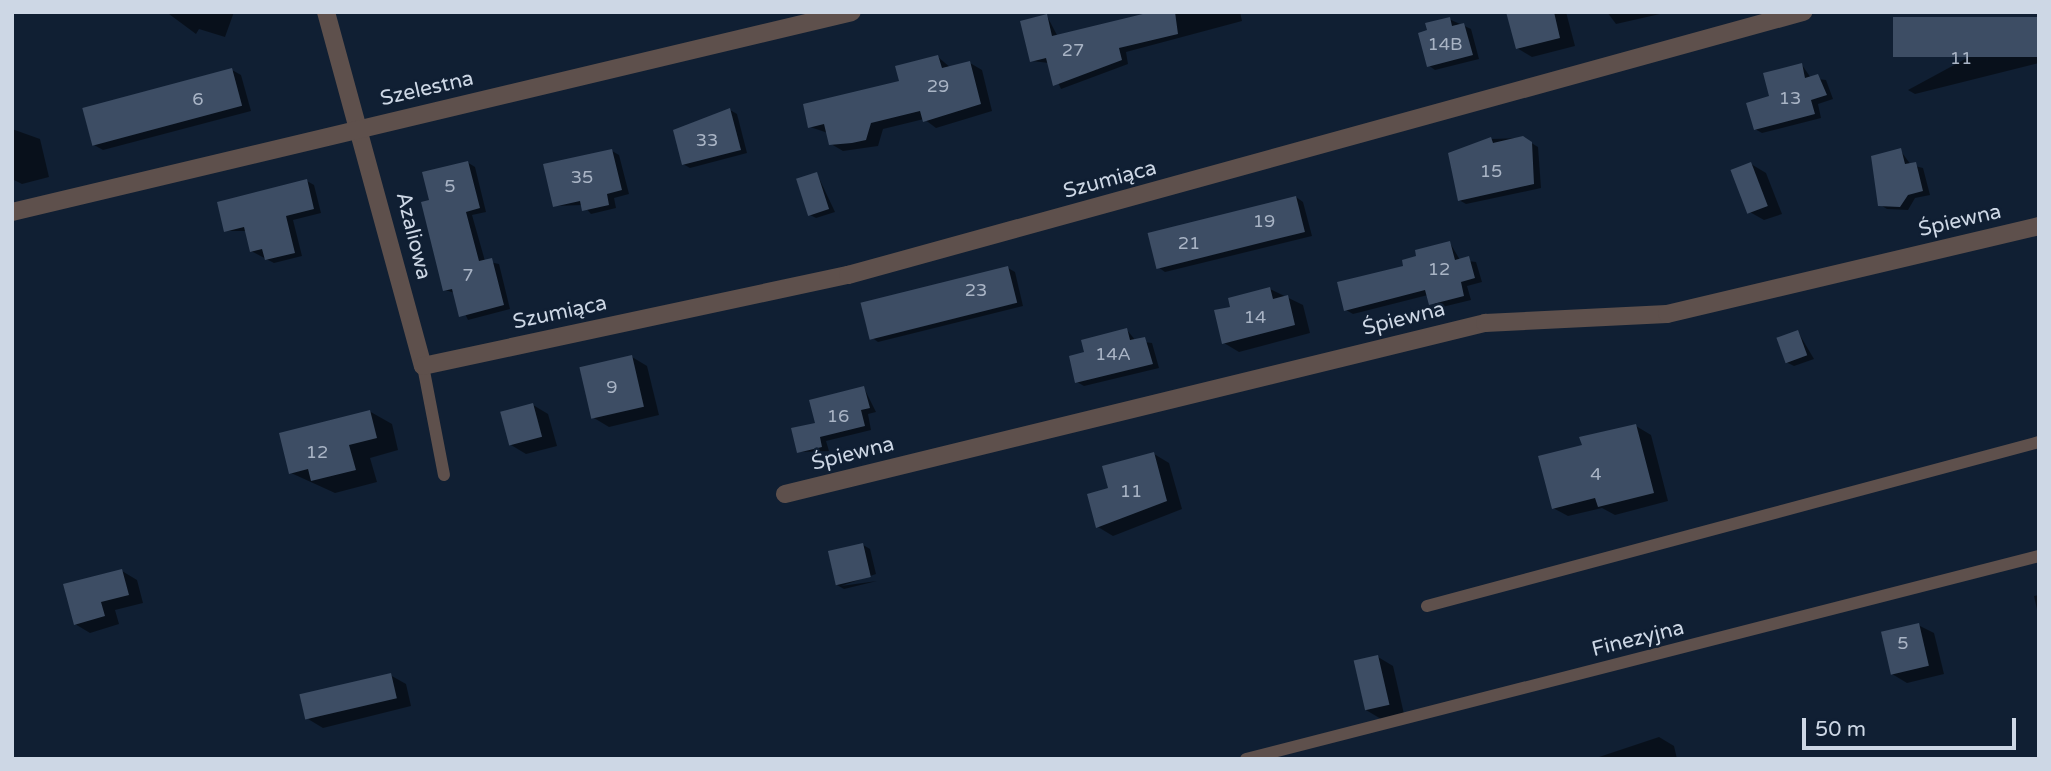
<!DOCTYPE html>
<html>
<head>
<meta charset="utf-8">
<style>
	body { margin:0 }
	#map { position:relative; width:2051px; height:771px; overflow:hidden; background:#101f33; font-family:"Varela Round",sans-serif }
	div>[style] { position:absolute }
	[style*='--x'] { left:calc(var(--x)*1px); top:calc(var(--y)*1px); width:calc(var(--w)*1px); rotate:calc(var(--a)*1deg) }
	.shadow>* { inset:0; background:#0007 }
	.building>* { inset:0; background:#3d4d64; transform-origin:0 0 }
	.service>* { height:12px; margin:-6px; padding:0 6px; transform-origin:6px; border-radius:6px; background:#5e504c }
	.minor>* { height:18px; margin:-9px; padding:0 9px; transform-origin:9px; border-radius:9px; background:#5e504c }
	span { translate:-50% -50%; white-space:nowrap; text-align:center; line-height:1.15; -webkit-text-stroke:5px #101f33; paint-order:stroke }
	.number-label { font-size:18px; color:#a9b4c5 }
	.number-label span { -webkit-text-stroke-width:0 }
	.street-label { font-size:21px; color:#cdd7e5 }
	.frame { position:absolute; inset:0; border:14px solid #cdd7e5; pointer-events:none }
	.scale { position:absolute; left:1802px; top:718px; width:214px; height:32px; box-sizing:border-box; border:4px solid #cdd7e5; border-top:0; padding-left:9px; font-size:21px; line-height:24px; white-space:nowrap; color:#cdd7e5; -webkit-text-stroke:5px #101f33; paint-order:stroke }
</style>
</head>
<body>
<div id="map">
	<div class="shadow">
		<div style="clip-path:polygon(234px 12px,225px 37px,199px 29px,196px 34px,169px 14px)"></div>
		<div style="clip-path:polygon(1158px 12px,1240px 12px,1242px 21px,1126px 52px,1128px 64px,1061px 89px,1049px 63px,1032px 61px,1047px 16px,1058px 37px)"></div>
		<div style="clip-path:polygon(1508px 12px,1566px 12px,1575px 46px,1532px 57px,1517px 48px)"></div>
		<div style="clip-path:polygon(1607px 12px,1659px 12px,1660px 14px,1616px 24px)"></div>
		<div style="clip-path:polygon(1449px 19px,1471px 29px,1479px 59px,1435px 70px,1428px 65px)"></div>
		<div style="clip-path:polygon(2039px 19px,2039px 63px,1915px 94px,1908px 90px)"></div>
		<div style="clip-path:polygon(938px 57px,951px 68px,970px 63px,982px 70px,992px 111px,936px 128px,924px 119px,883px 129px,878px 146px,843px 151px,831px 144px,828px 133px,810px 127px,901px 83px)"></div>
		<div style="clip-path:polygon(1802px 65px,1811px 78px,1826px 80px,1833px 99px,1818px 104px,1821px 118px,1762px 133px,1755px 129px,1772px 98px)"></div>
		<div style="clip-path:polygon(232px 70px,241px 75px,251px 111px,103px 150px,94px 145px)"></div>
		<div style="clip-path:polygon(730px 110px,737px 114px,747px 153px,690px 168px,683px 164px)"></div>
		<div style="clip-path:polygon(12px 129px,40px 139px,49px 177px,22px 184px,12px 179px)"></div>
		<div style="clip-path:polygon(1523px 138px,1538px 147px,1541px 188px,1466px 204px,1459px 200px,1491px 139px)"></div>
		<div style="clip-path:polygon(1900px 150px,1911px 165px,1923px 168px,1930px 195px,1915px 198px,1908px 210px,1887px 209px,1879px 204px)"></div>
		<div style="clip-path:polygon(612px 151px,619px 155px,629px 194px,614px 198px,616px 208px,591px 214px,583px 205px,554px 206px)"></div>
		<div style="clip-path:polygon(467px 162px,475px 167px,486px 212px,472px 215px,485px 261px,499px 264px,510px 309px,468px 320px,455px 293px,445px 290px,431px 202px)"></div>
		<div style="clip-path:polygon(1751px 164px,1766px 173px,1782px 214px,1764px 220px,1748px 211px)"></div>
		<div style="clip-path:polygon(817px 174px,835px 212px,816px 218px,808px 214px)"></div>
		<div style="clip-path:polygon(307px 181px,314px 185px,321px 213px,293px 220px,302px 256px,274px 263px,251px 251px,247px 231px,226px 231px)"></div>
		<div style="clip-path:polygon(1296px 197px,1303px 202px,1312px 236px,1165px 272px,1158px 267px)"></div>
		<div style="clip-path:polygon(1450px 243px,1460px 260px,1476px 262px,1482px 282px,1467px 286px,1471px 300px,1438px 308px,1428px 295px,1353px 314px,1346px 310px)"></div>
		<div style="clip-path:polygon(1008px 268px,1015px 272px,1023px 306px,878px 342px,871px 337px)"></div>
		<div style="clip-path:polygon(1270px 289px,1303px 305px,1310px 333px,1239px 352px,1224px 343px)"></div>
		<div style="clip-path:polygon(1127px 330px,1136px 341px,1152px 343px,1159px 368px,1084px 386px,1077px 382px,1086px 353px)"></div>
		<div style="clip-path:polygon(1798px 332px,1814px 359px,1794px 366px,1786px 362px)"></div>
		<div style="clip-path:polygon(632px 357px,647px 366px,659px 415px,609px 427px,594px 418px)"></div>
		<div style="clip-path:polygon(864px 388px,876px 412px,868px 414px,871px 430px,826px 441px,829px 451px,799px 452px,817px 424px)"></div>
		<div style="clip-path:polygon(533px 405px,548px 414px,557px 446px,526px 454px,511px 445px)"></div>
		<div style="clip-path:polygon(369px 411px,392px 424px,398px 450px,370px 458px,377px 482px,335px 493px,291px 473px)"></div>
		<div style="clip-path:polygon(1636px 426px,1651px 435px,1668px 501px,1615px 515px,1602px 508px,1568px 516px,1553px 508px,1584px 446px)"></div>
		<div style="clip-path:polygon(1154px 454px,1169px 463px,1182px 509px,1113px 536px,1098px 527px,1110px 490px)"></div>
		<div style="clip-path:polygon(863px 545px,870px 549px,876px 574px,841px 586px,877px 581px,844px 589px,837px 585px)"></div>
		<div style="clip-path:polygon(122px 571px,137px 580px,143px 603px,115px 610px,119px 624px,90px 633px,75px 624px)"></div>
		<div style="clip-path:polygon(2039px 595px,2039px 618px,2034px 596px)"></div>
		<div style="clip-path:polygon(1918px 625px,1934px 633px,1944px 674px,1907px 683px,1892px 674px)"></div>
		<div style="clip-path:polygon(1378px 657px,1393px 666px,1404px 714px,1381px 719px,1366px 710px)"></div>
		<div style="clip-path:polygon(390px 675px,406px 684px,411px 706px,323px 728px,308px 719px)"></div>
		<div style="clip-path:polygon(1659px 737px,1674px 746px,1677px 759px,1593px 759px)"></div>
	</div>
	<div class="building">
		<div style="clip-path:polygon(1151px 12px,1175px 12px,1178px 34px,1119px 48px,1122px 60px,1053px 86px,1046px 58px,1030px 62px,1020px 21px,1047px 14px,1052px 36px)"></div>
		<div style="clip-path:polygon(1506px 12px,1554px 12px,1560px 38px,1516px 49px)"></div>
		<div style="clip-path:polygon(1450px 17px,1452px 26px,1464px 23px,1473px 55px,1427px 67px,1418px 33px,1427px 30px,1425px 23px)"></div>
		<div style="left:2039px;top:17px;width:40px;height:146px;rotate:90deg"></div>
		<div style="clip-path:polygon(938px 55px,942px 68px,970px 61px,981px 104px,923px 122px,920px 111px,871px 123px,866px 140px,852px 143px,829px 145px,824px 124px,808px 128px,803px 104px,899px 81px,895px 66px)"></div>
		<div style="clip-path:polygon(1802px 63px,1805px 78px,1818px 74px,1827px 95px,1811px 100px,1815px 114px,1754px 130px,1746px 103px,1769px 96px,1763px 73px)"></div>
		<div style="left:232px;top:68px;width:39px;height:155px;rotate:75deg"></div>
		<div style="clip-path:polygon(730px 108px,741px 150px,682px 165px,673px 130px)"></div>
		<div style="clip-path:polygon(1523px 136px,1532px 142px,1534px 184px,1458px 201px,1448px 153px,1491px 137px,1493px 143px)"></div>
		<div style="clip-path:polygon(1901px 148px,1905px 164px,1916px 162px,1923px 191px,1908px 195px,1900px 207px,1878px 206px,1871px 156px)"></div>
		<div style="clip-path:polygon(612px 149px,622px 190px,607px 194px,609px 205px,582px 211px,580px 201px,553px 207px,543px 164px)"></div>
		<div style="clip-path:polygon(468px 161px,480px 208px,466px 212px,479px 261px,492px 258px,504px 305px,459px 317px,452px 289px,443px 291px,421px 202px,429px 200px,422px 172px)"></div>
		<div style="left:1751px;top:162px;width:47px;height:22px;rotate:69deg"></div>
		<div style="left:817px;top:172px;width:39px;height:22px;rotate:72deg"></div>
		<div style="clip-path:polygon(307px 179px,314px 209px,286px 216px,295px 253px,265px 260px,262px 249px,250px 252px,244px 227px,224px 232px,217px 202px)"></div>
		<div style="left:1296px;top:196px;width:37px;height:153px;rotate:76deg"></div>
		<div style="clip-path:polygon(1450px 241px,1455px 260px,1469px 256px,1475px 278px,1461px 282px,1464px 296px,1429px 305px,1425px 290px,1344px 311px,1337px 282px,1403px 266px,1402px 260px,1416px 256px,1415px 250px)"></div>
		<div style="left:1008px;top:266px;width:38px;height:152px;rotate:76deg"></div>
		<div style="clip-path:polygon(1270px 287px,1273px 299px,1288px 295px,1295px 325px,1222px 344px,1214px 310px,1230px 307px,1228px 298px)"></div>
		<div style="clip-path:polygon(1127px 328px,1130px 340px,1145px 337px,1153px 364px,1075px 383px,1069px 356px,1084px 352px,1081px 340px)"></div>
		<div style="left:1798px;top:330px;width:27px;height:23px;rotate:70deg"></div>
		<div style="left:632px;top:355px;width:53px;height:54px;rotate:77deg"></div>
		<div style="clip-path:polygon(864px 386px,870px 408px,861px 410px,865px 426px,820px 437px,822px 447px,797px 453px,791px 428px,815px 423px,809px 400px)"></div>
		<div style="left:533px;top:403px;width:35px;height:34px;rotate:75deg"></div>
		<div style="clip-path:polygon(370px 410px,377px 438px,349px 445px,356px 470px,311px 481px,308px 469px,289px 474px,279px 433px)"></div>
		<div style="clip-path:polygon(1636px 424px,1654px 493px,1598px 507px,1595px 498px,1552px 509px,1538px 456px,1582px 445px,1579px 437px)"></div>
		<div style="clip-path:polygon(1154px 452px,1167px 501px,1096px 528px,1087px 494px,1108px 488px,1102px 466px)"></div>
		<div style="left:863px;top:543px;width:35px;height:36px;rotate:77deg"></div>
		<div style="clip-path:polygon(122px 569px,129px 595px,101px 602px,105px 616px,74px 625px,63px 584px)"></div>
		<div style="left:1919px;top:623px;width:44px;height:39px;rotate:77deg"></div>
		<div style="left:1378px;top:655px;width:51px;height:25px;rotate:77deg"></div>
		<div style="left:391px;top:673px;width:26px;height:94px;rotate:77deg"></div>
	</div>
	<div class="service">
		<div style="--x:423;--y:366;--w:111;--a:79.1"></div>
		<div style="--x:1427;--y:606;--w:634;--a:-15"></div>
		<div style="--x:1246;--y:759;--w:819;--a:-14.36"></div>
	</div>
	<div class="minor">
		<div style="--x:326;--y:12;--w:367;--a:74.7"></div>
		<div style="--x:423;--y:366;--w:435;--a:-12.1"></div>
		<div style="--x:848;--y:275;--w:991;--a:-15.4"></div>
		<div style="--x:12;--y:212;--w:863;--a:-13.39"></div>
		<div style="--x:785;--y:494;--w:721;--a:-13.73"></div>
		<div style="--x:1485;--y:323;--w:182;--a:-2.8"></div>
		<div style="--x:1667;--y:314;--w:382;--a:-13.3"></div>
	</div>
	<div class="number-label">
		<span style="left:1445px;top:44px">14B</span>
		<span style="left:1073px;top:50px">27</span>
		<span style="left:1961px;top:58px">11</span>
		<span style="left:938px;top:86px">29</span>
		<span style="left:1790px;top:98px">13</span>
		<span style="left:198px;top:99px">6</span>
		<span style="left:707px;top:140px">33</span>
		<span style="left:1491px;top:171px">15</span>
		<span style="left:582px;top:177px">35</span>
		<span style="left:450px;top:186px">5</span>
		<span style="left:1264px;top:221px">19</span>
		<span style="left:1189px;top:243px">21</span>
		<span style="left:1439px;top:269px">12</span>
		<span style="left:468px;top:275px">7</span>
		<span style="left:976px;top:290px">23</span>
		<span style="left:1255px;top:317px">14</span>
		<span style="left:1113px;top:354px">14A</span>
		<span style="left:612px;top:387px">9</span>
		<span style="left:838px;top:416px">16</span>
		<span style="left:317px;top:452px">12</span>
		<span style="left:1596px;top:474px">4</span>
		<span style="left:1131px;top:491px">11</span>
		<span style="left:1903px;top:643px">5</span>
	</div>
	<div class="street-label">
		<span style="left:427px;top:89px;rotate:-13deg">Szelestna</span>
		<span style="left:1110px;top:180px;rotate:-15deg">Szumiąca</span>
		<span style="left:1960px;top:221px;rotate:-13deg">Śpiewna</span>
		<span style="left:413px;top:236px;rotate:76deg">Azaliowa</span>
		<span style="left:560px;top:313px;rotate:-12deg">Szumiąca</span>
		<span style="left:1404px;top:319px;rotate:-14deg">Śpiewna</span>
		<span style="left:853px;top:454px;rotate:-14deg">Śpiewna</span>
		<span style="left:1638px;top:639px;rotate:-14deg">Finezyjna</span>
	</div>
	<div class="frame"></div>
	<div class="scale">50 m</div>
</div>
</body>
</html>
